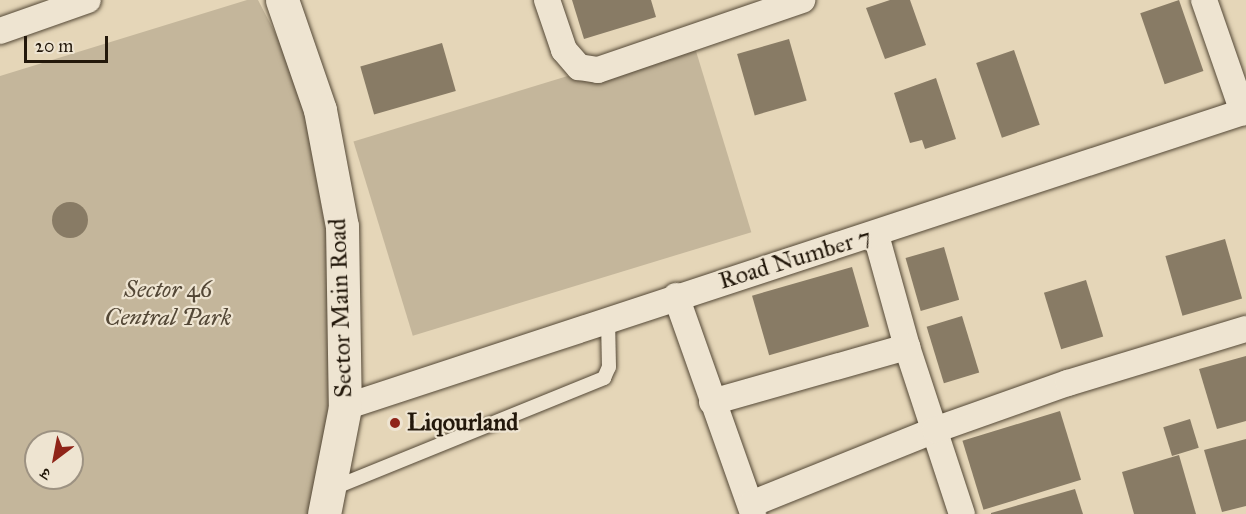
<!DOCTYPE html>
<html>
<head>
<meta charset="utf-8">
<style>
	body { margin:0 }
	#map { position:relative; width:1246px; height:514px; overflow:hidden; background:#e5d6b8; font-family:"IM FELL Great Primer","Noto Serif Devanagari",serif }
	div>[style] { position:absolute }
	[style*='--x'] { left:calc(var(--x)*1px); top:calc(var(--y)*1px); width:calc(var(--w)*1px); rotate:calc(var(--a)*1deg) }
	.green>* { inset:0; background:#c4b69b; transform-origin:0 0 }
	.building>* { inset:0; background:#887b65; transform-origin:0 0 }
	.round { border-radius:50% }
	.roads { filter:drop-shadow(0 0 2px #544836) drop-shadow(0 0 2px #544836) }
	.lane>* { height:14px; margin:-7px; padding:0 7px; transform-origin:7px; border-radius:7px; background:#eee4d1 }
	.street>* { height:26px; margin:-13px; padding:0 13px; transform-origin:13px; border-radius:13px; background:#eee4d1 }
	.secondary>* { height:33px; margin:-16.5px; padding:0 16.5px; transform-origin:16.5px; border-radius:16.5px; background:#eee4d1 }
	.dots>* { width:16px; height:16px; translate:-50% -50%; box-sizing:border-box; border:3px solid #eee4d1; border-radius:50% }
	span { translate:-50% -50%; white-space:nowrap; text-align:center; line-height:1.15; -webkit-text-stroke:4.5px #eee4d1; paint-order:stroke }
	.street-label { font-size:24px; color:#23180b }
	.park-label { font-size:24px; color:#534736; font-style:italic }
	.poi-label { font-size:24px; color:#23180b; font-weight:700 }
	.left { translate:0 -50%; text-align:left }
	.north { position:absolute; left:24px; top:430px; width:60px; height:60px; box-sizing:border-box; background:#eee4d1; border:2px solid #9d9282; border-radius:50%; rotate:212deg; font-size:16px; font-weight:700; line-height:24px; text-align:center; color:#23180b }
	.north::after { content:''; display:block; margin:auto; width:21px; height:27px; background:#8f2418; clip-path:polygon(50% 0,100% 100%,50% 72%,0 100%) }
	.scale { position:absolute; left:24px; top:36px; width:84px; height:27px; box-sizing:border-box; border:3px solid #23180b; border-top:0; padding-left:8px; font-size:18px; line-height:21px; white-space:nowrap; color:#23180b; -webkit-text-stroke:4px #eee4d1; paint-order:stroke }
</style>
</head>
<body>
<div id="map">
	<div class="green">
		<div style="clip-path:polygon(evenodd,247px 0,258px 0,298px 77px,338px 299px,332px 409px,310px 514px,0 514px,0 76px,247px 0,36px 442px,72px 442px,72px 478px,36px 478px,36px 442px)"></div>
		<div style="left:692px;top:38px;width:203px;height:354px;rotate:73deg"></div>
	</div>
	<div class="building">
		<div style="clip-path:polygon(572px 0,651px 0,656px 17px,584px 39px)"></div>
		<div style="clip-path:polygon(890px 0,910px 0,926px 45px,885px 59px,866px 8px)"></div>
		<div style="left:1179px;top:0;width:75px;height:41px;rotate:71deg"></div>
		<div style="left:789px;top:39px;width:64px;height:54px;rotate:74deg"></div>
		<div style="left:442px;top:43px;width:50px;height:85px;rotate:74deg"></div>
		<div style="left:1014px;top:50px;width:79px;height:40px;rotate:71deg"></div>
		<div style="clip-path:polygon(936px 78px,956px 139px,925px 149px,922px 140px,910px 143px,894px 93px)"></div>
		<div class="round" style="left:52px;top:202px;width:36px;height:36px"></div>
		<div style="left:1225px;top:239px;width:62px;height:62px;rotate:74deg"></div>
		<div style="left:944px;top:247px;width:55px;height:40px;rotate:74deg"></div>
		<div style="left:852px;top:267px;width:62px;height:104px;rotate:74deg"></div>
		<div style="left:1086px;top:280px;width:59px;height:44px;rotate:73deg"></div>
		<div style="left:962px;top:316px;width:59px;height:37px;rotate:73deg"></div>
		<div style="clip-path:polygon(1246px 356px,1246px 421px,1217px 429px,1199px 369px)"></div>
		<div style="left:1060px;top:411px;width:72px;height:102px;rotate:73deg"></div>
		<div style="left:1190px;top:419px;width:30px;height:28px;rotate:73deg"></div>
		<div style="clip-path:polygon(1246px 439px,1246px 506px,1222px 512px,1204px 450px)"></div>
		<div style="clip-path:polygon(1179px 455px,1196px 514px,1134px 514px,1122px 472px)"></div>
		<div style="clip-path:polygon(1075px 489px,1083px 514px,991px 514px,991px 513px)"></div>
	</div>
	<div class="roads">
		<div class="lane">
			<div style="--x:331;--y:489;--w:295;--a:-22.1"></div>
			<div style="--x:604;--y:378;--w:12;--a:-66"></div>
			<div style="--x:609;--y:367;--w:49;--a:-91.2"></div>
		</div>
		<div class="street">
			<div style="--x:547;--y:0;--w:53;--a:71.2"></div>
			<div style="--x:564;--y:50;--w:23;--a:49"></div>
			<div style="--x:579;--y:67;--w:19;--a:9"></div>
			<div style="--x:598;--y:70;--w:216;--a:-18.9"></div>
			<div style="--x:1204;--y:0;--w:119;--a:70.8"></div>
			<div style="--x:0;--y:31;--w:93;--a:-19.4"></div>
			<div style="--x:876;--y:235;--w:116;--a:74.5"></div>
			<div style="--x:907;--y:347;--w:176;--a:71.8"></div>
			<div style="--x:676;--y:296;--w:231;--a:70.5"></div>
			<div style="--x:712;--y:402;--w:203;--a:-15.8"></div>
			<div style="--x:345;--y:407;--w:948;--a:-18.19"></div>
			<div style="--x:751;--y:504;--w:198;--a:-21.9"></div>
			<div style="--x:935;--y:430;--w:141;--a:-19.5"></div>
			<div style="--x:1068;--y:383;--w:186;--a:-16.9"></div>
		</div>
		<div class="secondary">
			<div style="--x:282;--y:0;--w:116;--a:70.9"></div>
			<div style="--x:320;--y:110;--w:118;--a:79.3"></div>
			<div style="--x:342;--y:226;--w:181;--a:89.1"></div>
			<div style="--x:345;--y:407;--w:109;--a:101.1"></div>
		</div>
	</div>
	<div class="dots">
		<div style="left:395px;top:423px;background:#8f2418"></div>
	</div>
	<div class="street-label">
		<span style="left:795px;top:259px;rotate:-17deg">Road Number 7</span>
		<span style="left:341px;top:308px;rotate:-92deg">Sector Main Road</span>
	</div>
	<div class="park-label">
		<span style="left:168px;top:304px">Sector 46<br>Central Park</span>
	</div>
	<div class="poi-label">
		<span class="left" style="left:407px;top:423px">Liqourland</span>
	</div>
	<div class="north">उ</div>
	<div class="scale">20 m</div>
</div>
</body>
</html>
